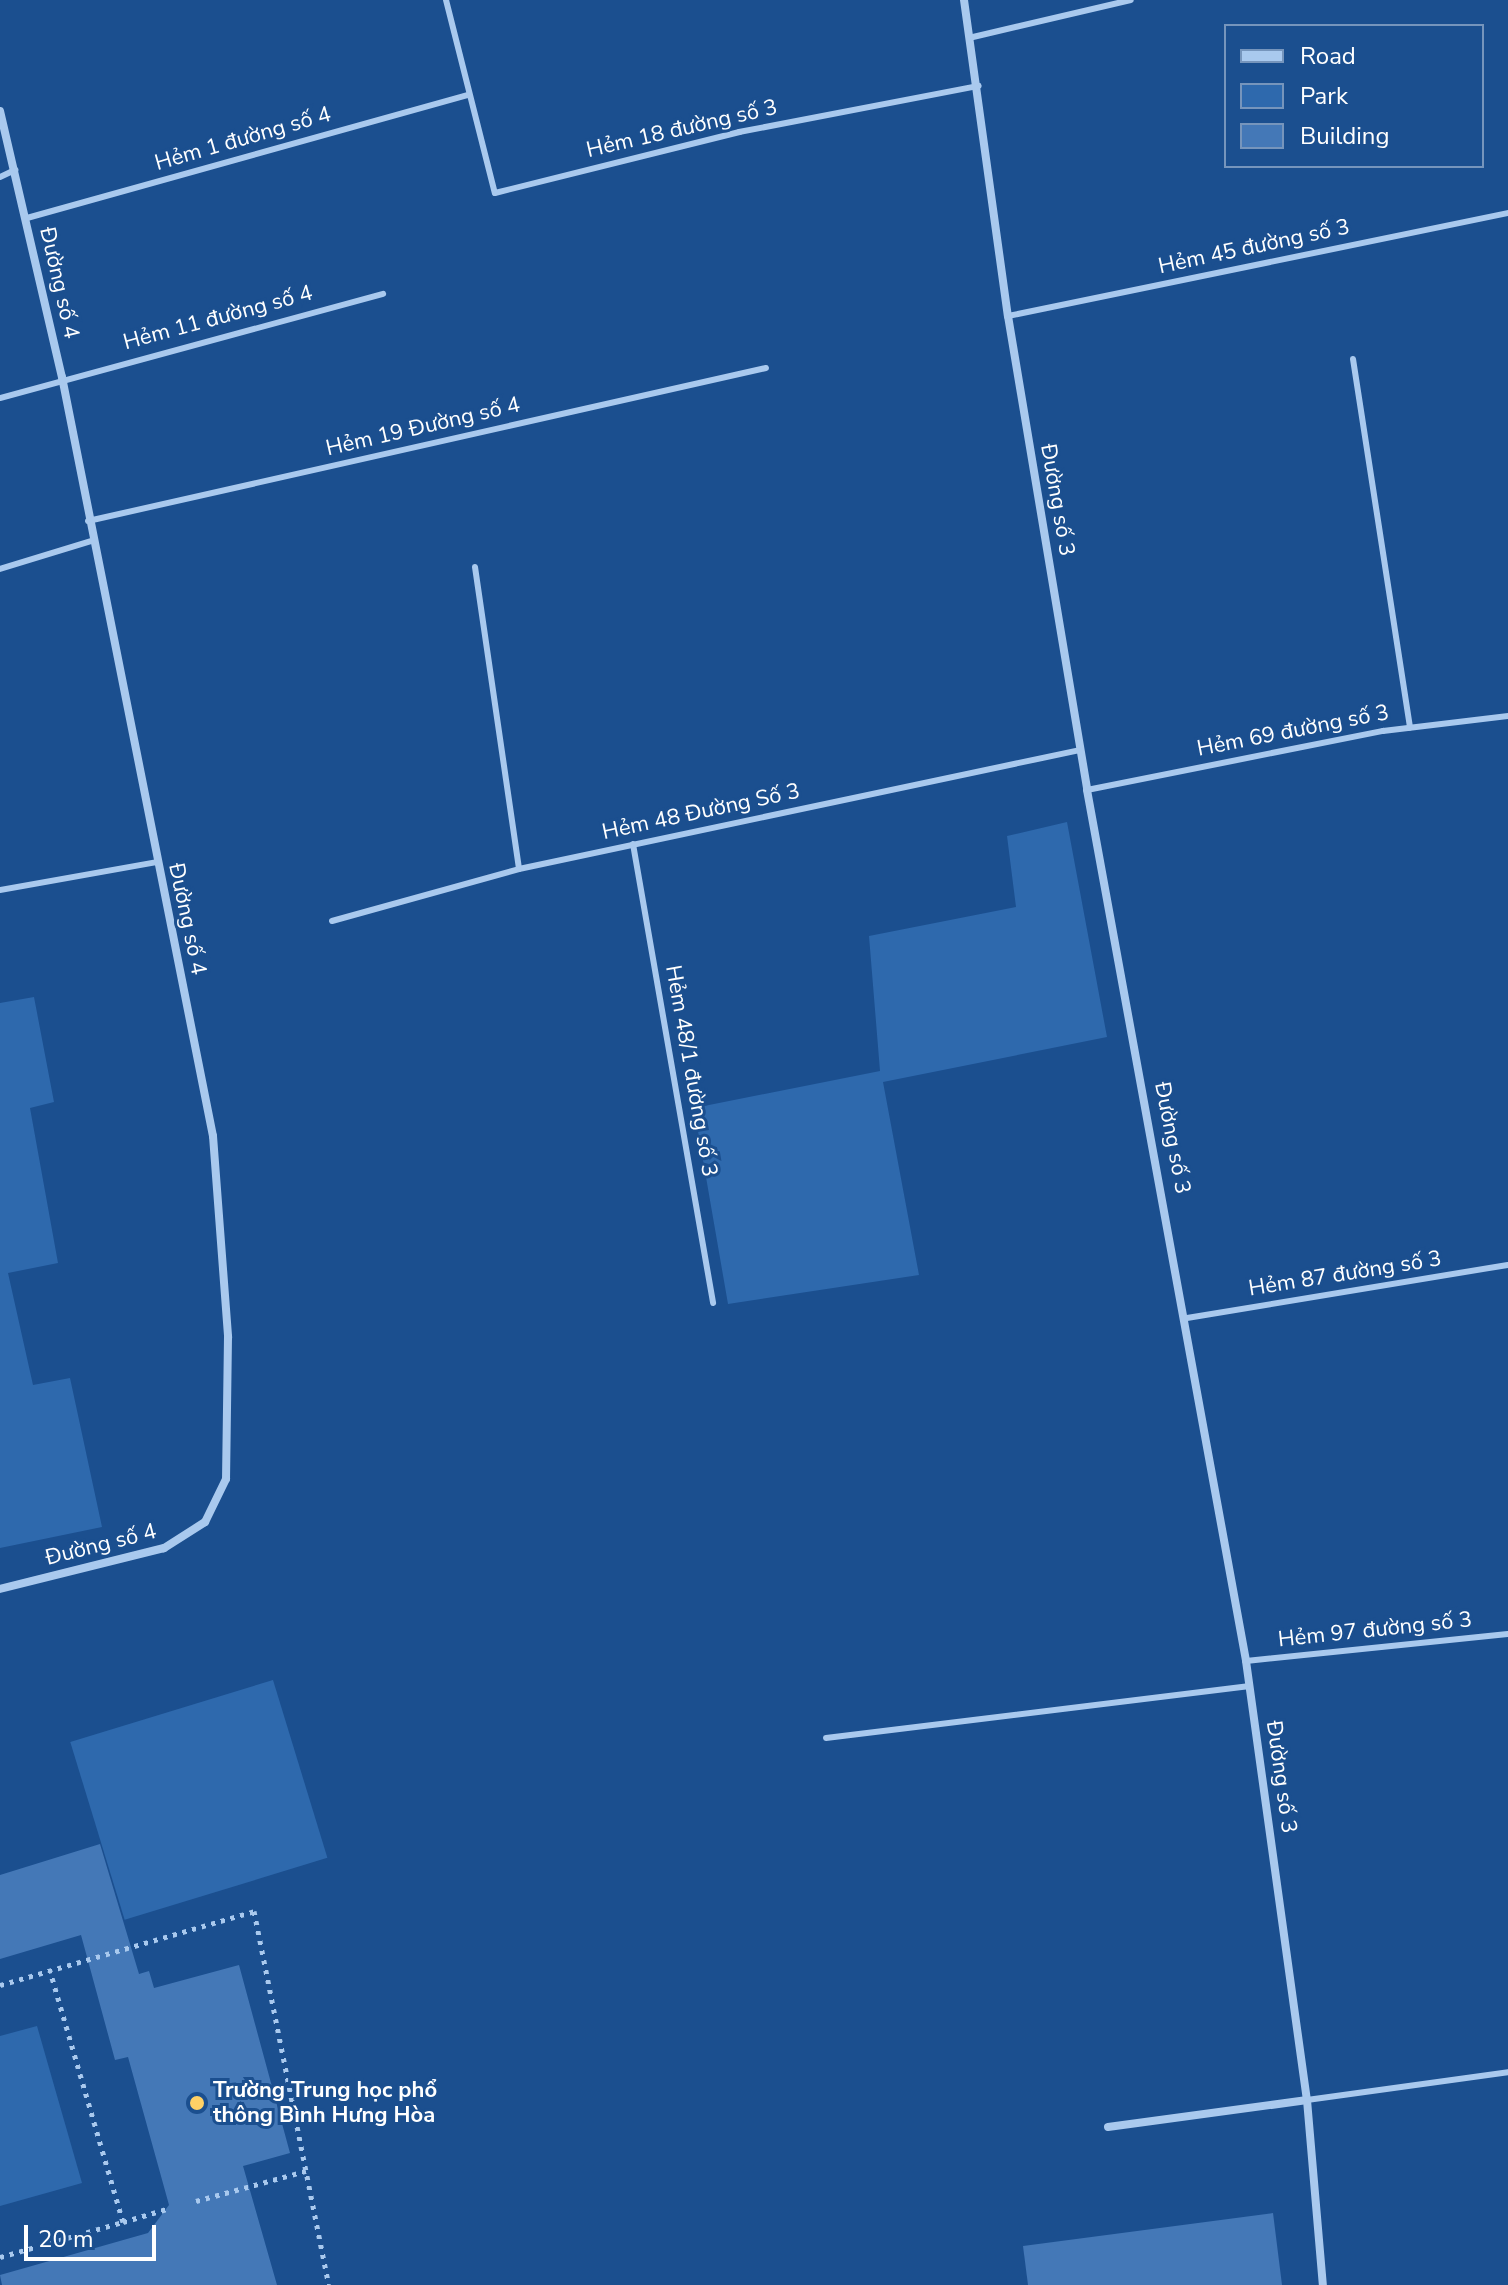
<!DOCTYPE html>
<html>
<head>
<meta charset="utf-8">
<style>
	body { margin:0 }
	#map { position:relative; width:1508px; height:2285px; overflow:hidden; background:#1b4f8f; font-family:"Nunito Sans",sans-serif }
	div>[style] { position:absolute }
	[style*='--x'] { left:calc(var(--x)*1px); top:calc(var(--y)*1px); width:calc(var(--w)*1px); rotate:calc(var(--a)*1deg) }
	.green>* { inset:0; background:#2e69ad; transform-origin:0 0 }
	.building>* { inset:0; background:#4478b7 }
	.path>* { height:5px; margin-top:-2.5px; transform-origin:0; background:repeating-linear-gradient(90deg,#a9c9ee 0 4px,transparent 0 10px) }
	.service>* { height:6px; margin:-3px; padding:0 3px; transform-origin:3px; border-radius:3px; background:#a9c9ee }
	.minor>* { height:8px; margin:-4px; padding:0 4px; transform-origin:4px; border-radius:4px; background:#a9c9ee }
	.dots>* { width:22px; height:22px; translate:-50% -50%; box-sizing:border-box; border:4px solid #1b4f8f; border-radius:50% }
	span { translate:-50% -50%; white-space:nowrap; text-align:center; line-height:1.15; -webkit-text-stroke:6px #1b4f8f; paint-order:stroke }
	.street-label { font-size:22px; color:#fff }
	.poi-label { font-size:22px; color:#fff; font-weight:700 }
	.left { translate:0 -50%; text-align:left }
	.legend { position:absolute; left:1224px; top:24px; width:260px; height:144px; box-sizing:border-box; background:#1b4f8f; border:2px solid #7695bc; margin:0; padding:10px 14px; list-style:none; font-size:24px; color:#fff }
	.legend li { display:flex; align-items:center; gap:16px; height:40px }
	.legend b { width:40px; border:2px solid #7695bc }
	.scale { position:absolute; left:24px; top:2225px; width:132px; height:36px; box-sizing:border-box; border:4px solid #fff; border-top:0; padding-left:10px; font-size:24px; line-height:28px; white-space:nowrap; color:#fff; -webkit-text-stroke:6px #1b4f8f; paint-order:stroke }
</style>
</head>
<body>
<div id="map">
	<div class="green">
		<div style="clip-path:polygon(1067px 822px,1107px 1037px,883px 1082px,919px 1275px,728px 1304px,694px 1108px,880px 1071px,869px 936px,1016px 907px,1007px 836px)"></div>
		<div style="clip-path:polygon(34px 997px,54px 1102px,30px 1108px,58px 1263px,8px 1273px,33px 1385px,70px 1378px,102px 1527px,0 1548px,0 1003px)"></div>
		<div style="left:273px;top:1680px;width:186px;height:212px;rotate:73deg"></div>
		<div style="clip-path:polygon(37px 2026px,82px 2183px,0 2206px,0 2036px)"></div>
	</div>
	<div class="building">
		<div style="clip-path:polygon(100px 1844px,139px 1974px,149px 1971px,154px 1988px,239px 1965px,290px 2153px,243px 2166px,277px 2285px,2px 2285px,0 2275px,148px 2233px,169px 2205px,128px 2057px,115px 2060px,81px 1935px,0 1959px,0 1875px)"></div>
		<div style="clip-path:polygon(1273px 2213px,1282px 2285px,1028px 2285px,1023px 2246px)"></div>
	</div>
	<div class="path">
		<div style="--x:0;--y:1985;--w:265;--a:-16.2"></div>
		<div style="--x:254;--y:1911;--w:381;--a:78.7"></div>
		<div style="--x:196;--y:2201;--w:114;--a:-15.3"></div>
		<div style="--x:123;--y:2222;--w:49;--a:-16.6"></div>
		<div style="--x:0;--y:2257;--w:128;--a:-15.9"></div>
		<div style="--x:123;--y:2222;--w:262;--a:-106.2"></div>
	</div>
	<div class="service">
		<div style="--x:446;--y:0;--w:199;--a:75.8"></div>
		<div style="--x:495;--y:193;--w:252;--a:-14"></div>
		<div style="--x:739;--y:132;--w:244;--a:-10.9"></div>
		<div style="--x:973;--y:37;--w:162;--a:-13.2"></div>
		<div style="--x:0;--y:177;--w:17;--a:-25"></div>
		<div style="--x:27;--y:218;--w:459;--a:-15.6"></div>
		<div style="--x:1008;--y:316;--w:510;--a:-11.64"></div>
		<div style="--x:1353;--y:359;--w:373;--a:81.2"></div>
		<div style="--x:0;--y:398;--w:397;--a:-15.2"></div>
		<div style="--x:88;--y:521;--w:695;--a:-12.72"></div>
		<div style="--x:475;--y:567;--w:305;--a:81.7"></div>
		<div style="--x:0;--y:569;--w:95;--a:-17.1"></div>
		<div style="--x:1087;--y:790;--w:302;--a:-11.3"></div>
		<div style="--x:1383;--y:731;--w:126;--a:-6.8"></div>
		<div style="--x:633;--y:844;--w:466;--a:80.1"></div>
		<div style="--x:0;--y:890;--w:159;--a:-10.1"></div>
		<div style="--x:332;--y:921;--w:194;--a:-15.5"></div>
		<div style="--x:519;--y:869;--w:573;--a:-11.98"></div>
		<div style="--x:1187;--y:1318;--w:325;--a:-9.4"></div>
		<div style="--x:1246;--y:1661;--w:263;--a:-5.9"></div>
		<div style="--x:826;--y:1738;--w:427;--a:-7"></div>
		<div style="--x:1307;--y:2100;--w:203;--a:-7.9"></div>
	</div>
	<div class="minor">
		<div style="--x:964;--y:0;--w:319;--a:82.1"></div>
		<div style="--x:1008;--y:316;--w:481;--a:80.5"></div>
		<div style="--x:1087;--y:790;--w:885;--a:79.65"></div>
		<div style="--x:1246;--y:1661;--w:443;--a:82.1"></div>
		<div style="--x:1307;--y:2100;--w:186;--a:85.1"></div>
		<div style="--x:0;--y:111;--w:273;--a:76.9"></div>
		<div style="--x:62;--y:377;--w:774;--a:78.75"></div>
		<div style="--x:213;--y:1136;--w:202;--a:85.7"></div>
		<div style="--x:228;--y:1337;--w:142;--a:90.8"></div>
		<div style="--x:226;--y:1479;--w:48;--a:116"></div>
		<div style="--x:205;--y:1522;--w:49;--a:147.6"></div>
		<div style="--x:164;--y:1548;--w:169;--a:166"></div>
		<div style="--x:1108;--y:2127;--w:201;--a:-7.7"></div>
	</div>
	<div class="dots">
		<div style="left:197px;top:2103px;background:#ffd166"></div>
	</div>
	<div class="street-label">
		<span style="left:682px;top:129px;rotate:-13deg">Hẻm 18 đường số 3</span>
		<span style="left:243px;top:139px;rotate:-16deg">Hẻm 1 đường số 4</span>
		<span style="left:1254px;top:247px;rotate:-12deg">Hẻm 45 đường số 3</span>
		<span style="left:59px;top:283px;rotate:77deg">Đường số 4</span>
		<span style="left:218px;top:318px;rotate:-15deg">Hẻm 11 đường số 4</span>
		<span style="left:423px;top:427px;rotate:-13deg">Hẻm 19 Đường số 4</span>
		<span style="left:1057px;top:500px;rotate:80deg">Đường số 3</span>
		<span style="left:1293px;top:731px;rotate:-11deg">Hẻm 69 đường số 3</span>
		<span style="left:701px;top:812px;rotate:-12deg">Hẻm 48 Đường Số 3</span>
		<span style="left:187px;top:919px;rotate:78deg">Đường số 4</span>
		<span style="left:691px;top:1071px;rotate:80deg">Hẻm 48/1 đường số 3</span>
		<span style="left:1172px;top:1138px;rotate:79deg">Đường số 3</span>
		<span style="left:1345px;top:1274px;rotate:-9deg">Hẻm 87 đường số 3</span>
		<span style="left:101px;top:1545px;rotate:-14deg">Đường số 4</span>
		<span style="left:1375px;top:1630px;rotate:-6deg">Hẻm 97 đường số 3</span>
		<span style="left:1281px;top:1777px;rotate:82deg">Đường số 3</span>
	</div>
	<div class="poi-label">
		<span class="left" style="left:213px;top:2103px">Trường Trung học phổ<br>thông Bình Hưng Hòa</span>
	</div>
	<ul class="legend">
	<li><b style="height:10px;background:#a9c9ee"></b>Road</li>
	<li><b style="height:22px;background:#2e69ad"></b>Park</li>
	<li><b style="height:22px;background:#4478b7"></b>Building</li>
	</ul>
	<div class="scale">20 m</div>
</div>
</body>
</html>
